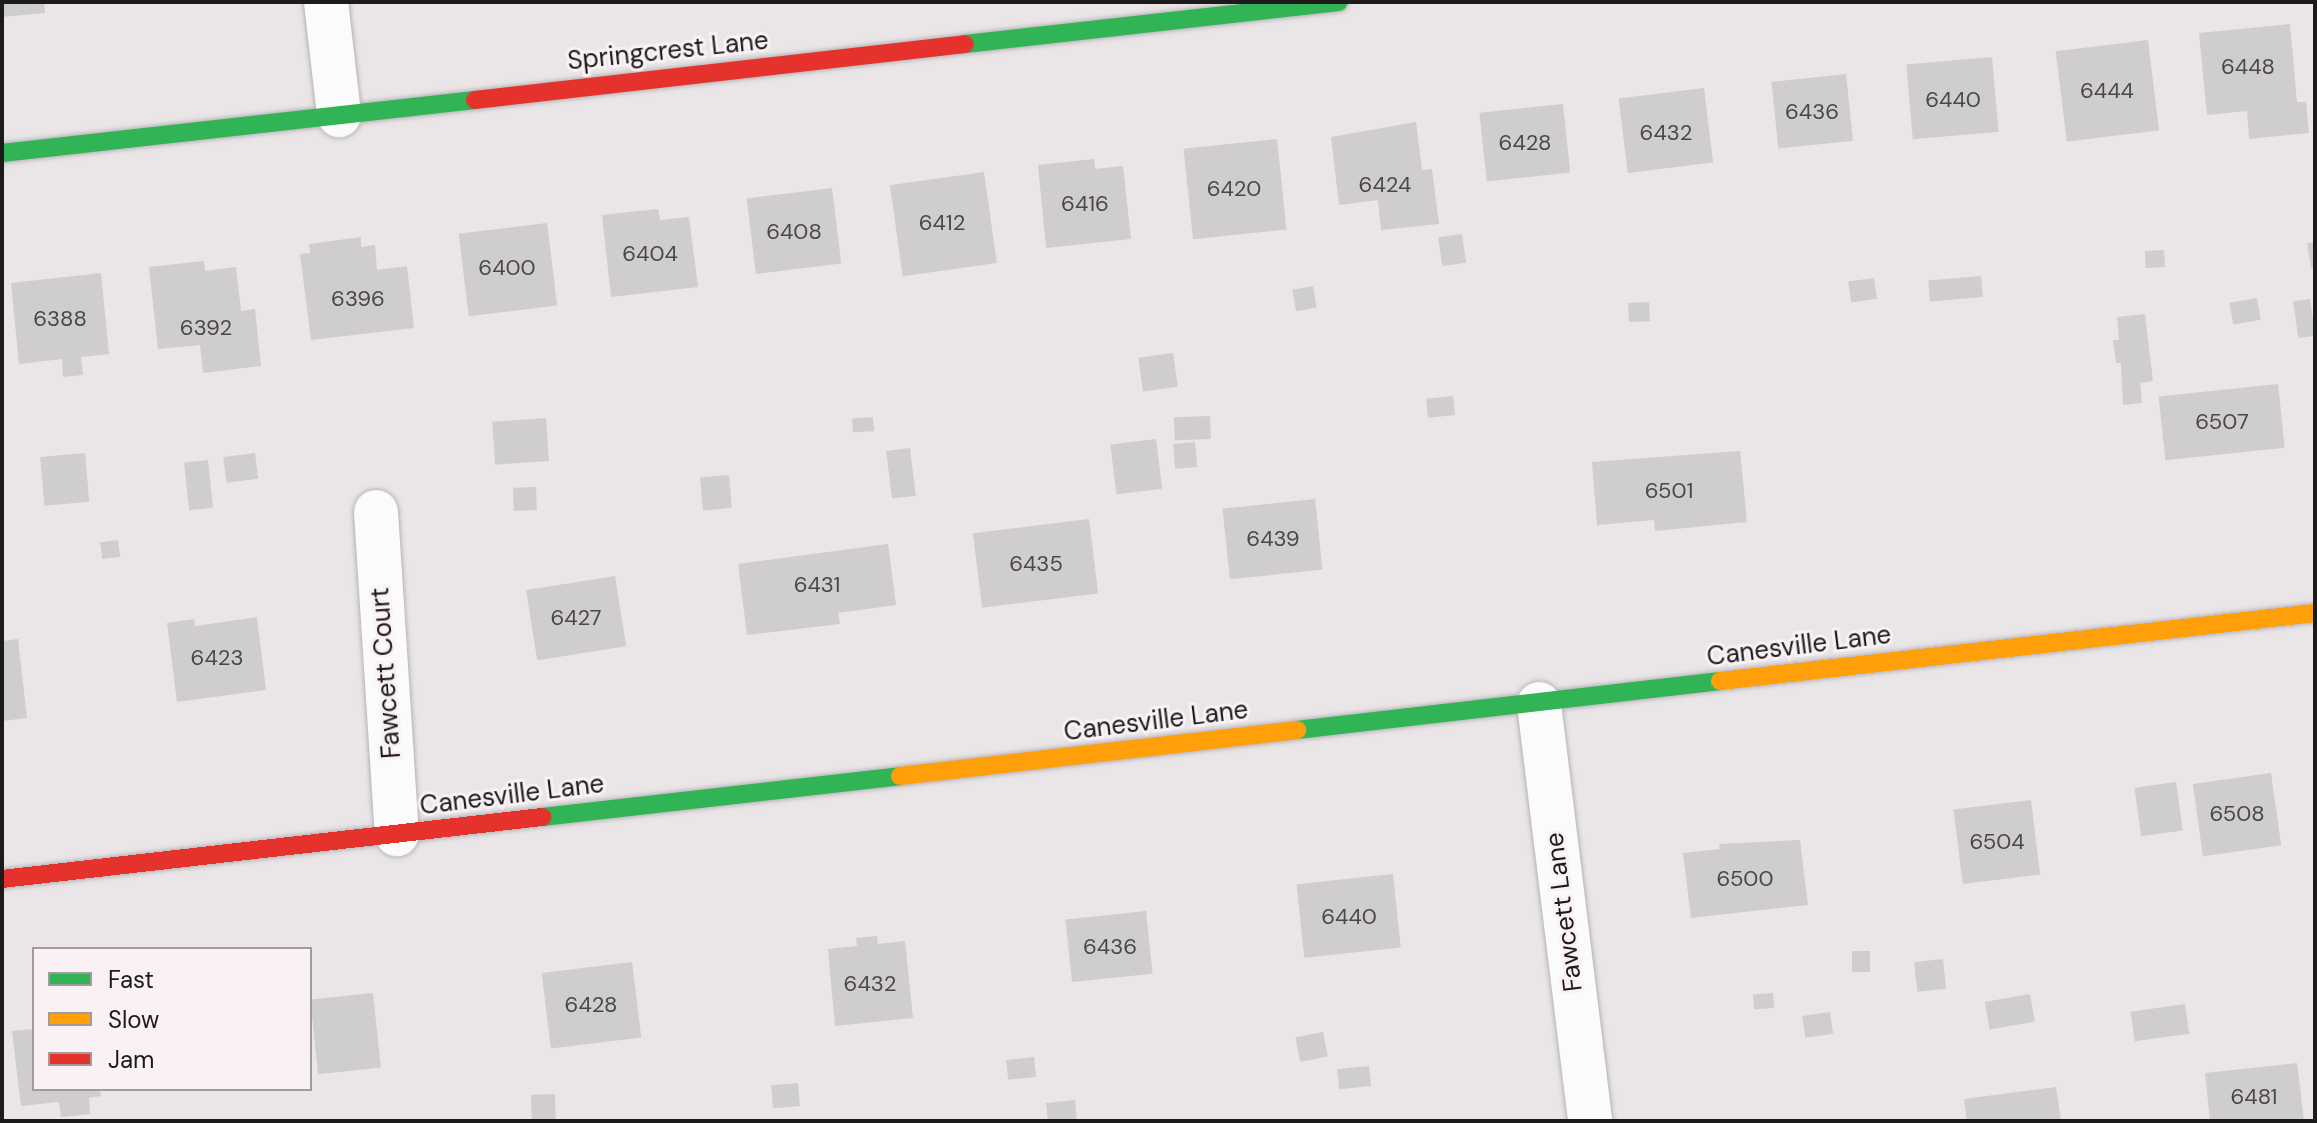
<!DOCTYPE html>
<html>
<head>
<meta charset="utf-8">
<style>
	body { margin:0 }
	#map { position:relative; width:2317px; height:1123px; overflow:hidden; background:#eae5e7; font-family:"DM Sans",sans-serif }
	div>[style] { position:absolute }
	[style*='--x'] { left:calc(var(--x)*1px); top:calc(var(--y)*1px); width:calc(var(--w)*1px); rotate:calc(var(--a)*1deg) }
	.building>* { inset:0; background:#d0cdce; transform-origin:0 0 }
	.roads { filter:drop-shadow(0 0 2px #b7b4b6) drop-shadow(0 0 2px #b7b4b6) }
	.street>* { height:44px; margin:-22px; padding:0 22px; transform-origin:22px; border-radius:22px; background:#fcfbfb }
	.fast>* { height:18px; margin:-9px; padding:0 9px; transform-origin:9px; border-radius:9px; background:#30b455 }
	.slow>* { height:18px; margin:-9px; padding:0 9px; transform-origin:9px; border-radius:9px; background:#ff9f0a }
	.jam>* { height:18px; margin:-9px; padding:0 9px; transform-origin:9px; border-radius:9px; background:#e5322d }
	span { translate:-50% -50%; white-space:nowrap; text-align:center; line-height:1.15; -webkit-text-stroke:6px #f9f1f4; paint-order:stroke }
	.number-label { font-size:22px; color:#4a4748 }
	.number-label span { -webkit-text-stroke-width:0 }
	.street-label { font-size:26px; color:#1d1a1b }
	.frame { position:absolute; inset:0; border:4px solid #1d1a1b; pointer-events:none }
	.legend { position:absolute; left:32px; top:947px; width:280px; height:144px; box-sizing:border-box; background:#f9f1f4; border:2px solid #a19b9d; margin:0; padding:10px 14px; list-style:none; font-size:24px; color:#1d1a1b }
	.legend li { display:flex; align-items:center; gap:16px; height:40px }
	.legend b { width:40px; border:2px solid #a19b9d }
</style>
</head>
<body>
<div id="map">
	<div class="building">
		<div style="clip-path:polygon(2px 2px,44px 2px,45px 13px,2px 17px)"></div>
		<div style="clip-path:polygon(2290px 24px,2297px 102px,2306px 102px,2309px 133px,2249px 139px,2247px 111px,2207px 115px,2199px 33px)"></div>
		<div style="left:2148px;top:40px;width:91px;height:93px;rotate:83deg"></div>
		<div style="left:1992px;top:57px;width:75px;height:86px;rotate:85deg"></div>
		<div style="left:1846px;top:74px;width:67px;height:75px;rotate:84deg"></div>
		<div style="left:1704px;top:88px;width:75px;height:86px;rotate:83deg"></div>
		<div style="left:1563px;top:104px;width:69px;height:84px;rotate:84deg"></div>
		<div style="clip-path:polygon(1416px 122px,1422px 170px,1432px 169px,1439px 224px,1381px 230px,1378px 200px,1339px 205px,1331px 137px)"></div>
		<div style="left:1277px;top:139px;width:91px;height:94px;rotate:84deg"></div>
		<div style="clip-path:polygon(1094px 159px,1095px 169px,1123px 166px,1131px 239px,1046px 248px,1038px 165px)"></div>
		<div style="left:984px;top:172px;width:92px;height:95px;rotate:82deg"></div>
		<div style="left:832px;top:188px;width:76px;height:86px;rotate:83deg"></div>
		<div style="clip-path:polygon(658px 209px,660px 220px,689px 217px,698px 287px,611px 297px,602px 215px)"></div>
		<div style="left:547px;top:223px;width:83px;height:89px;rotate:83deg"></div>
		<div style="left:1462px;top:234px;width:29px;height:24px;rotate:82deg"></div>
		<div style="clip-path:polygon(361px 237px,361px 247px,375px 245px,377px 270px,407px 266px,414px 328px,311px 340px,300px 254px,310px 253px,309px 244px)"></div>
		<div style="clip-path:polygon(2315px 242px,2315px 267px,2311px 268px,2307px 243px)"></div>
		<div style="left:2164px;top:250px;width:17px;height:19px;rotate:87deg"></div>
		<div style="clip-path:polygon(204px 261px,205px 271px,236px 267px,241px 311px,255px 309px,261px 366px,203px 373px,200px 345px,158px 349px,149px 267px)"></div>
		<div style="clip-path:polygon(101px 273px,109px 354px,81px 357px,83px 375px,63px 377px,62px 359px,19px 364px,11px 283px)"></div>
		<div style="left:1981px;top:276px;width:21px;height:53px;rotate:85deg"></div>
		<div style="left:1874px;top:278px;width:21px;height:26px;rotate:82deg"></div>
		<div style="left:1313px;top:286px;width:22px;height:21px;rotate:80deg"></div>
		<div style="left:2257px;top:298px;width:22px;height:28px;rotate:80deg"></div>
		<div style="left:2310px;top:299px;width:37px;height:17px;rotate:82deg"></div>
		<div style="left:1649px;top:302px;width:19px;height:21px;rotate:87deg"></div>
		<div style="clip-path:polygon(2145px 314px,2153px 381px,2140px 383px,2142px 403px,2123px 405px,2121px 363px,2116px 363px,2113px 340px,2119px 340px,2117px 317px)"></div>
		<div style="left:1173px;top:353px;width:34px;height:35px;rotate:82deg"></div>
		<div style="left:2278px;top:384px;width:64px;height:120px;rotate:84deg"></div>
		<div style="left:1453px;top:396px;width:19px;height:27px;rotate:84deg"></div>
		<div style="left:1210px;top:416px;width:23px;height:36px;rotate:88deg"></div>
		<div style="left:873px;top:417px;width:14px;height:21px;rotate:86deg"></div>
		<div style="left:546px;top:418px;width:43px;height:54px;rotate:86deg"></div>
		<div style="left:1156px;top:439px;width:50px;height:46px;rotate:83deg"></div>
		<div style="left:1195px;top:442px;width:25px;height:22px;rotate:85deg"></div>
		<div style="left:910px;top:448px;width:48px;height:24px;rotate:83deg"></div>
		<div style="clip-path:polygon(1740px 451px,1747px 522px,1655px 531px,1654px 520px,1597px 525px,1592px 462px)"></div>
		<div style="left:85px;top:453px;width:49px;height:45px;rotate:85deg"></div>
		<div style="left:255px;top:453px;width:26px;height:32px;rotate:83deg"></div>
		<div style="left:208px;top:460px;width:48px;height:24px;rotate:84deg"></div>
		<div style="left:729px;top:475px;width:33px;height:29px;rotate:85deg"></div>
		<div style="left:536px;top:487px;width:23px;height:23px;rotate:88deg"></div>
		<div style="left:1315px;top:499px;width:71px;height:93px;rotate:84deg"></div>
		<div style="left:1089px;top:519px;width:75px;height:117px;rotate:83deg"></div>
		<div style="left:118px;top:540px;width:17px;height:18px;rotate:83deg"></div>
		<div style="clip-path:polygon(888px 544px,896px 605px,838px 613px,840px 624px,747px 635px,738px 564px)"></div>
		<div style="left:615px;top:576px;width:71px;height:90px;rotate:81deg"></div>
		<div style="clip-path:polygon(257px 617px,266px 690px,177px 702px,167px 623px,194px 619px,195px 626px)"></div>
		<div style="clip-path:polygon(18px 639px,27px 718px,2px 721px,2px 641px)"></div>
		<div style="left:2271px;top:773px;width:73px;height:79px;rotate:82deg"></div>
		<div style="left:2176px;top:782px;width:49px;height:42px;rotate:82deg"></div>
		<div style="left:2031px;top:800px;width:75px;height:78px;rotate:83deg"></div>
		<div style="clip-path:polygon(1800px 840px,1808px 905px,1691px 918px,1683px 853px,1720px 849px,1719px 844px)"></div>
		<div style="left:1393px;top:874px;width:74px;height:97px;rotate:84deg"></div>
		<div style="left:1146px;top:911px;width:63px;height:81px;rotate:84deg"></div>
		<div style="clip-path:polygon(877px 936px,878px 944px,905px 941px,913px 1018px,835px 1026px,828px 949px,857px 946px,856px 938px)"></div>
		<div style="left:1852px;top:951px;width:18px;height:21px"></div>
		<div style="left:1943px;top:959px;width:30px;height:29px;rotate:84deg"></div>
		<div style="left:632px;top:962px;width:76px;height:91px;rotate:83deg"></div>
		<div style="left:373px;top:993px;width:75px;height:63px;rotate:84deg"></div>
		<div style="left:1773px;top:993px;width:15px;height:20px;rotate:86deg"></div>
		<div style="left:2030px;top:994px;width:28px;height:46px;rotate:80deg"></div>
		<div style="left:2185px;top:1004px;width:30px;height:55px;rotate:82deg"></div>
		<div style="left:1830px;top:1012px;width:22px;height:28px;rotate:82deg"></div>
		<div style="clip-path:polygon(34px 1029px,34px 1089px,100px 1089px,101px 1096px,89px 1098px,90px 1114px,61px 1117px,59px 1102px,21px 1106px,12px 1031px)"></div>
		<div style="left:1323px;top:1032px;width:25px;height:28px;rotate:79deg"></div>
		<div style="left:1034px;top:1057px;width:20px;height:28px;rotate:84deg"></div>
		<div style="clip-path:polygon(2297px 1063px,2304px 1121px,2210px 1121px,2205px 1073px)"></div>
		<div style="left:1369px;top:1066px;width:20px;height:32px;rotate:84deg"></div>
		<div style="left:798px;top:1083px;width:23px;height:27px;rotate:85deg"></div>
		<div style="clip-path:polygon(2056px 1087px,2061px 1121px,1967px 1121px,1964px 1099px)"></div>
		<div style="left:555px;top:1094px;width:27px;height:24px;rotate:88deg"></div>
		<div style="clip-path:polygon(1075px 1100px,1077px 1121px,1048px 1121px,1046px 1103px)"></div>
	</div>
	<div class="roads">
		<div class="street">
			<div style="--x:326;--y:2;--w:114;--a:83.4"></div>
			<div style="--x:376;--y:512;--w:323;--a:86.3"></div>
			<div style="--x:1539;--y:704;--w:420;--a:83"></div>
		</div>
		<div class="fast">
			<div style="--x:965;--y:44;--w:376;--a:-6.4"></div>
			<div style="--x:2;--y:153;--w:476;--a:-6.4"></div>
			<div style="--x:1297;--y:730;--w:426;--a:-6.6"></div>
			<div style="--x:542;--y:817;--w:360;--a:-6.5"></div>
		</div>
		<div class="slow">
			<div style="--x:1720;--y:681;--w:599;--a:-6.52"></div>
			<div style="--x:900;--y:776;--w:400;--a:-6.6"></div>
		</div>
		<div class="jam">
			<div style="--x:475;--y:100;--w:493;--a:-6.5"></div>
			<div style="--x:2;--y:879;--w:544;--a:-6.55"></div>
		</div>
	</div>
	<div class="number-label">
		<span style="left:2248px;top:67px">6448</span>
		<span style="left:2107px;top:91px">6444</span>
		<span style="left:1953px;top:100px">6440</span>
		<span style="left:1812px;top:112px">6436</span>
		<span style="left:1666px;top:133px">6432</span>
		<span style="left:1525px;top:143px">6428</span>
		<span style="left:1385px;top:185px">6424</span>
		<span style="left:1234px;top:189px">6420</span>
		<span style="left:1085px;top:204px">6416</span>
		<span style="left:942px;top:223px">6412</span>
		<span style="left:794px;top:232px">6408</span>
		<span style="left:650px;top:254px">6404</span>
		<span style="left:507px;top:268px">6400</span>
		<span style="left:358px;top:299px">6396</span>
		<span style="left:60px;top:319px">6388</span>
		<span style="left:206px;top:328px">6392</span>
		<span style="left:2222px;top:422px">6507</span>
		<span style="left:1669px;top:491px">6501</span>
		<span style="left:1273px;top:539px">6439</span>
		<span style="left:1036px;top:564px">6435</span>
		<span style="left:817px;top:585px">6431</span>
		<span style="left:576px;top:618px">6427</span>
		<span style="left:217px;top:658px">6423</span>
		<span style="left:2237px;top:814px">6508</span>
		<span style="left:1997px;top:842px">6504</span>
		<span style="left:1745px;top:879px">6500</span>
		<span style="left:1349px;top:917px">6440</span>
		<span style="left:1110px;top:947px">6436</span>
		<span style="left:870px;top:984px">6432</span>
		<span style="left:591px;top:1005px">6428</span>
		<span style="left:2254px;top:1097px">6481</span>
	</div>
	<div class="street-label">
		<span style="left:668px;top:51px;rotate:-6deg">Springcrest Lane</span>
		<span style="left:1799px;top:646px;rotate:-7deg">Canesville Lane</span>
		<span style="left:386px;top:673px;rotate:-94deg">Fawcett Court</span>
		<span style="left:1156px;top:721px;rotate:-7deg">Canesville Lane</span>
		<span style="left:512px;top:795px;rotate:-7deg">Canesville Lane</span>
		<span style="left:1564px;top:912px;rotate:-97deg">Fawcett Lane</span>
	</div>
	<div class="frame"></div>
	<ul class="legend">
	<li><b style="height:10px;background:#30b455"></b>Fast</li>
	<li><b style="height:10px;background:#ff9f0a"></b>Slow</li>
	<li><b style="height:10px;background:#e5322d"></b>Jam</li>
	</ul>
</div>
</body>
</html>
